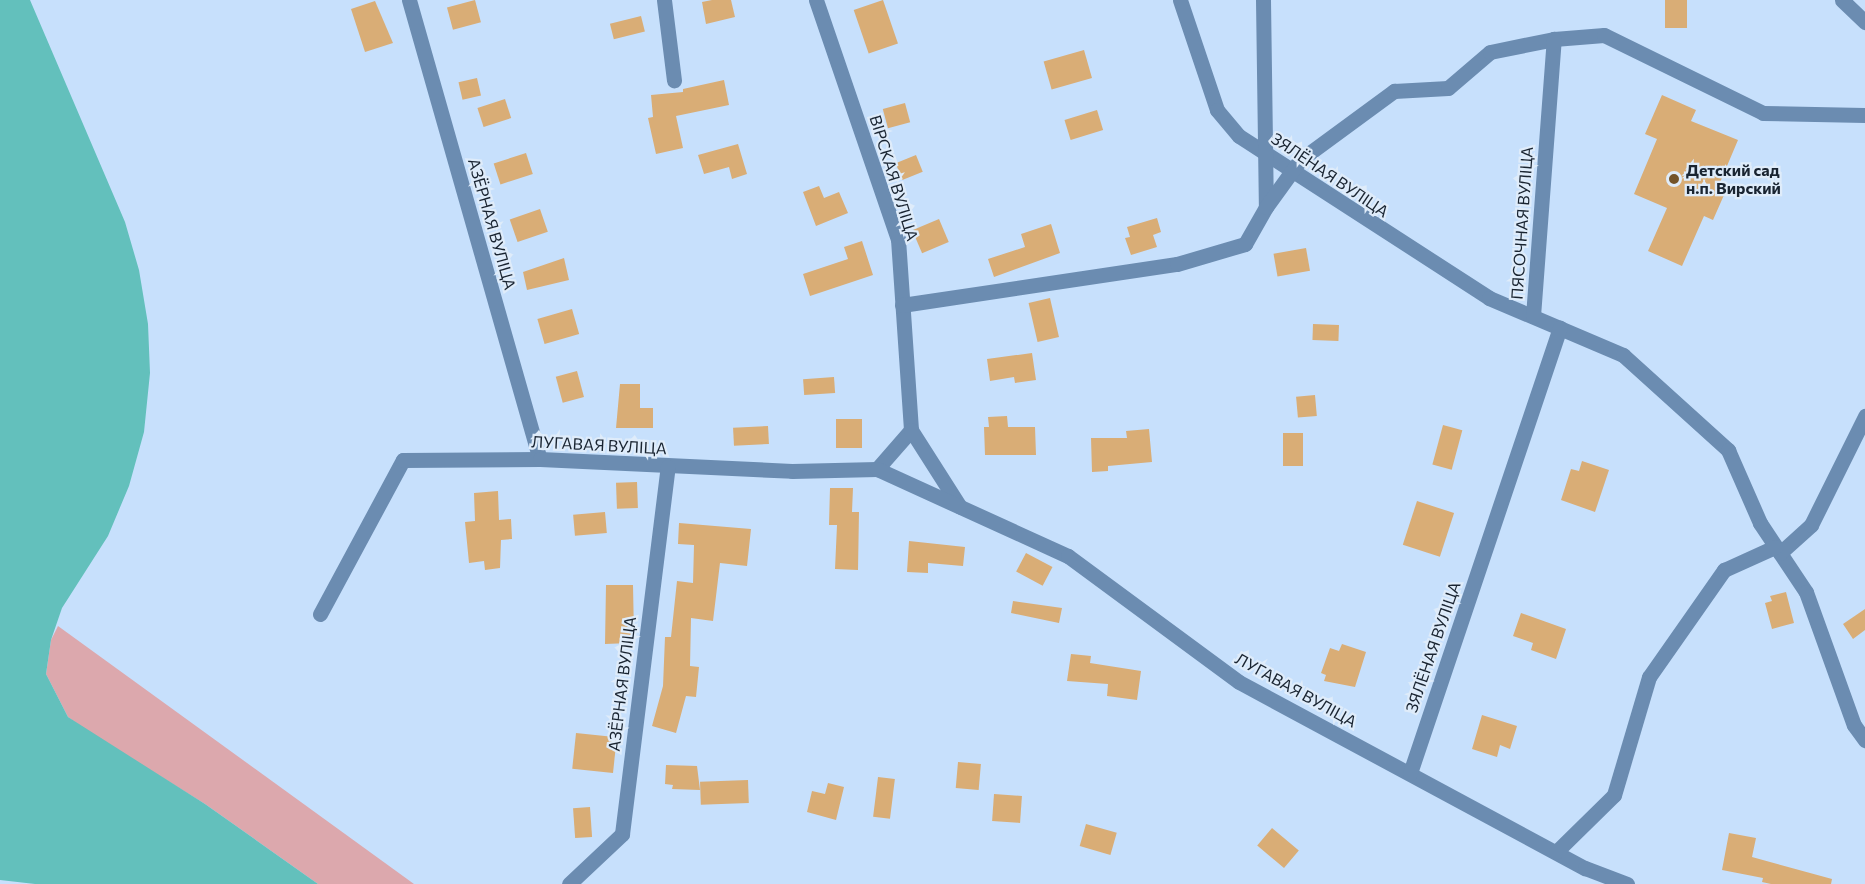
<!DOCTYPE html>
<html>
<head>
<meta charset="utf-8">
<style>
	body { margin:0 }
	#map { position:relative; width:1865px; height:884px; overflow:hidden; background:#c7e0fc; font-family:Commissioner,sans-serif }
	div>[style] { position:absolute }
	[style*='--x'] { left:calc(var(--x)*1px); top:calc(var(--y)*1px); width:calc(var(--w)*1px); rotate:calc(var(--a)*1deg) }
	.green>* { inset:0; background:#dca8ad }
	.water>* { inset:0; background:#63c0bc }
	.building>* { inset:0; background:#d9ad76; transform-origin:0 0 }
	.street>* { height:15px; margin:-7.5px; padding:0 7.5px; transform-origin:7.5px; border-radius:7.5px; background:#6b8cb1 }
	.dots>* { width:16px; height:16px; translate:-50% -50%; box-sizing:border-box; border:3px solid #dfecfa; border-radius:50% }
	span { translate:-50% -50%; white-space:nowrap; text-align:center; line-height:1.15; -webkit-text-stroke:4.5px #dfecfa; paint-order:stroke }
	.poi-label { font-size:16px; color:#192431; font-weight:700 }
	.left { translate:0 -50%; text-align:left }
	.street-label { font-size:16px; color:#192431 }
</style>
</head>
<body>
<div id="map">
	<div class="green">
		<div style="clip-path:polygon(58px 626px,414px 884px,318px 884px,205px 804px,89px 732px,68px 717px,46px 674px,51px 640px)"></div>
	</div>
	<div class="water">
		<div style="clip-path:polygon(0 0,30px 0,125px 222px,139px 270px,148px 324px,150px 373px,144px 432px,129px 486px,108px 536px,62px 608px,51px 640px,46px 674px,68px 717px,205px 804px,318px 884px,35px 884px,0 880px)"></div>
	</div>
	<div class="building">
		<div style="left:475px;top:0;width:23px;height:29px;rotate:75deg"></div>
		<div style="clip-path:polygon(712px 0,731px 0,735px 17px,706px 24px,702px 2px)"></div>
		<div style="left:883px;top:0;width:46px;height:31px;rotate:71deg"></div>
		<div style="left:1665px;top:0;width:22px;height:28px"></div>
		<div style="clip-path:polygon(375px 1px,393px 43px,365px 52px,351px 9px)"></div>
		<div style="left:641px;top:16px;width:16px;height:32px;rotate:76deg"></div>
		<div style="left:1084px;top:50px;width:29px;height:42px;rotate:74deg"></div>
		<div style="left:477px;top:78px;width:18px;height:19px;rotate:77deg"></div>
		<div style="clip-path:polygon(724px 80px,729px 105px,676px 116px,683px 148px,656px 154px,648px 118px,653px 117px,651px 95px,683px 92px,683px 89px)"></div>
		<div style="clip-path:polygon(1662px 95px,1696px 110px,1691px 121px,1738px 140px,1716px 192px,1724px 195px,1713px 220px,1704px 216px,1682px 266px,1648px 251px,1667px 208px,1634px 194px,1657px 139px,1645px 134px)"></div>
		<div style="left:505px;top:99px;width:20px;height:29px;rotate:72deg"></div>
		<div style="left:905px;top:103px;width:20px;height:23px;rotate:75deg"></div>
		<div style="left:1097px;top:110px;width:21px;height:34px;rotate:73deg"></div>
		<div style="clip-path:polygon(738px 144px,747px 174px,732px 179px,729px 167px,704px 174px,698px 155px)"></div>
		<div style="left:526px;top:153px;width:22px;height:34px;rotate:72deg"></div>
		<div style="left:916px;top:155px;width:18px;height:22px;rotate:68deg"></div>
		<div style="clip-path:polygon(819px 186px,824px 198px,839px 192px,848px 213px,816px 226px,803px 192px)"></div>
		<div style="left:540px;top:209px;width:24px;height:32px;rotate:71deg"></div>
		<div style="clip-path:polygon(1157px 218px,1161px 232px,1153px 235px,1157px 247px,1131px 255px,1125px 238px,1130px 237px,1127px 227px)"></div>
		<div style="left:939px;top:219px;width:25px;height:29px;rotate:67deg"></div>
		<div style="clip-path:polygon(1051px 224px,1060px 253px,994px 277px,988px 259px,1025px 247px,1021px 234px)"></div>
		<div style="clip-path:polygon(862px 241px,873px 275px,810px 296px,803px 274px,848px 259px,844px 247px)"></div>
		<div style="left:1306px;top:248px;width:23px;height:33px;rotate:80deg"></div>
		<div style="clip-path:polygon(564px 258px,569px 280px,527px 290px,523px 272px)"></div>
		<div style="left:1050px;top:298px;width:40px;height:22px;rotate:77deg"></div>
		<div style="left:572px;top:309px;width:26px;height:36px;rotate:74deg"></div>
		<div style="left:1313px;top:324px;width:26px;height:16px;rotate:2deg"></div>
		<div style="clip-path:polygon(1032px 353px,1036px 380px,1015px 383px,1014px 377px,990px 381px,987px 359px)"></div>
		<div style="left:577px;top:371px;width:27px;height:22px;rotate:75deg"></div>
		<div style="left:834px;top:377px;width:16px;height:31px;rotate:86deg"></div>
		<div style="clip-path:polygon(620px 384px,640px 384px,640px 408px,653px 408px,653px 428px,616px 428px)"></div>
		<div style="left:1315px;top:395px;width:21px;height:19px;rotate:85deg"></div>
		<div style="clip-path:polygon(1007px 416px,1008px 427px,1035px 427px,1036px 455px,985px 455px,984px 427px,989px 427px,988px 417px)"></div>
		<div style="left:862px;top:419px;width:29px;height:26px;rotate:90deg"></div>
		<div style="left:1443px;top:425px;width:20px;height:41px;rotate:15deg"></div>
		<div style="left:768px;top:426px;width:18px;height:35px;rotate:87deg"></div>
		<div style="clip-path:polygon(1149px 429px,1152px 462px,1108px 466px,1108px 471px,1092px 472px,1091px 438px,1127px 438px,1126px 431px)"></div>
		<div style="left:1303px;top:433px;width:33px;height:20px;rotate:90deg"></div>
		<div style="clip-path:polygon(1582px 461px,1609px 470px,1595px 512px,1561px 500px,1571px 469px,1579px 471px)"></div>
		<div style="left:637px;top:482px;width:26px;height:21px;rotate:88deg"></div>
		<div style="clip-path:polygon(830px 488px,853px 488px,852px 512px,859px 512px,858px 570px,835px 569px,837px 525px,829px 525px)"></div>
		<div style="clip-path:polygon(498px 491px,499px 520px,511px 519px,512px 539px,501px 540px,500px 568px,485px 570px,484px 561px,469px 563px,465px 522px,475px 521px,474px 493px)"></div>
		<div style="left:1417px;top:501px;width:39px;height:46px;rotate:18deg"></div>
		<div style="left:605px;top:512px;width:21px;height:32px;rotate:85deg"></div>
		<div style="clip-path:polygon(679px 523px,751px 529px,747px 566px,720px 563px,713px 621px,691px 618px,690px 666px,699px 667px,696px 697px,686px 696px,676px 733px,652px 726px,663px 686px,665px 637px,671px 637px,677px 581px,693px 583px,694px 545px,678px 544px)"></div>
		<div style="clip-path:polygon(909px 541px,965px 547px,963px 566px,928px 563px,928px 573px,907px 572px)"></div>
		<div style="left:1026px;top:553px;width:30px;height:21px;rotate:28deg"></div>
		<div style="clip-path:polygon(606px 585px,633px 585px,634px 635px,630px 635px,630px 643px,605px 644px)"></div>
		<div style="clip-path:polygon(1786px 592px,1794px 623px,1772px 629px,1765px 603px,1772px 601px,1770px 596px)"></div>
		<div style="clip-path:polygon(1013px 601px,1062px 608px,1059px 623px,1011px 613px)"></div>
		<div style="clip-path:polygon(1865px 609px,1865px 630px,1853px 639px,1843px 624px)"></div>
		<div style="clip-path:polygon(1521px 613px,1566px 629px,1556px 659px,1531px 650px,1533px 643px,1513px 636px)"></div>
		<div style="clip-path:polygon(1342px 644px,1366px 652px,1355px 687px,1324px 681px,1326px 675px,1321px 673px,1330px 648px,1339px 651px)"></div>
		<div style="clip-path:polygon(1071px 654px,1091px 656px,1090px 663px,1141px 671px,1137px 700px,1107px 696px,1108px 684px,1067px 681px)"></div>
		<div style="clip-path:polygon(1482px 715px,1517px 726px,1510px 749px,1500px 745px,1497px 757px,1472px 749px)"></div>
		<div style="left:576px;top:733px;width:41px;height:36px;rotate:6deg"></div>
		<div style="left:958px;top:762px;width:23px;height:26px;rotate:5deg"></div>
		<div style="clip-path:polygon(666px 765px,697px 766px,700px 790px,672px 789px,673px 785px,665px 784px)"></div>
		<div style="left:878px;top:777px;width:17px;height:40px;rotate:7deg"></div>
		<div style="left:748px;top:780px;width:23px;height:48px;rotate:88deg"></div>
		<div style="clip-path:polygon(828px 783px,844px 787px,836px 820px,807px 812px,812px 791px,825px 794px)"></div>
		<div style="left:994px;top:794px;width:28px;height:27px;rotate:4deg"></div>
		<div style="left:590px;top:807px;width:30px;height:17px;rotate:86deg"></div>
		<div style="left:1086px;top:824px;width:32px;height:23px;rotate:16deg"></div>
		<div style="left:1272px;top:828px;width:35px;height:23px;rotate:40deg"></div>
		<div style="clip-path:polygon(1729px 833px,1756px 838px,1752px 857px,1832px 879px,1831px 884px,1771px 884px,1762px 882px,1763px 878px,1722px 870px)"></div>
	</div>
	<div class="street">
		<div style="--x:409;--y:0;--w:477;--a:74.1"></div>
		<div style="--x:664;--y:0;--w:81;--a:82.9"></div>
		<div style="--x:816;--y:0;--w:253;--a:71.1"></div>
		<div style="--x:898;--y:239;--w:191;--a:86.1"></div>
		<div style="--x:911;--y:430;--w:52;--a:131.1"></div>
		<div style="--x:1180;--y:0;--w:116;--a:71.4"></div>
		<div style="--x:1217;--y:110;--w:34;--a:50"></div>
		<div style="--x:1239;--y:136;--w:298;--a:32.9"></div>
		<div style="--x:1489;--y:298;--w:146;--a:23"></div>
		<div style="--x:1623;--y:355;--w:142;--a:42.1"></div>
		<div style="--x:1728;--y:450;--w:80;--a:66.3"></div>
		<div style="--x:1760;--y:523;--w:83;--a:56.3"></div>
		<div style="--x:1806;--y:592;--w:141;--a:70.2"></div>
		<div style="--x:1854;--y:725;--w:19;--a:54"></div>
		<div style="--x:1263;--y:0;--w:207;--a:89.2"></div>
		<div style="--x:1842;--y:0;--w:32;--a:44"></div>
		<div style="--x:902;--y:305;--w:278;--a:-8.5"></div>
		<div style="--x:1177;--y:264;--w:71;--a:-16.4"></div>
		<div style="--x:1245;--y:244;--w:43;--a:-60.4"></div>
		<div style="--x:1266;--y:207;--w:58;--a:-54.1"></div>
		<div style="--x:1300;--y:160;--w:117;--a:-36.3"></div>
		<div style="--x:1394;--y:91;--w:54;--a:-3.2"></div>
		<div style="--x:1448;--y:88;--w:55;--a:-40.6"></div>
		<div style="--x:1490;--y:52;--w:65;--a:-11.5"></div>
		<div style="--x:1554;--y:39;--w:50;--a:-4.6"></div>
		<div style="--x:1604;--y:35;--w:177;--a:26.1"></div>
		<div style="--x:1763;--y:113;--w:102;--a:1.1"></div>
		<div style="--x:1533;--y:316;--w:278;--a:-85.7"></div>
		<div style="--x:911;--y:430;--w:91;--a:57.5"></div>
		<div style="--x:1780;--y:553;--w:42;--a:-42.1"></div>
		<div style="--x:1811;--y:525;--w:122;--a:-63.6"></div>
		<div style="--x:320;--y:614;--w:175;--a:-61.7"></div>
		<div style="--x:403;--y:460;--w:137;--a:-0.4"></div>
		<div style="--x:540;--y:459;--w:252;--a:2.7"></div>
		<div style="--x:792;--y:471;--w:85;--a:-1.3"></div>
		<div style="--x:877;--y:469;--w:210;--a:24.5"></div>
		<div style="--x:1068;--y:556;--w:212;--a:36.4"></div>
		<div style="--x:1239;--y:682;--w:393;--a:28.3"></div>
		<div style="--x:1585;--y:868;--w:45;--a:20.9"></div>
		<div style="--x:1410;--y:773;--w:470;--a:-71.4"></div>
		<div style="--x:1556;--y:852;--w:81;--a:-44.5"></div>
		<div style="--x:1614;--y:795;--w:123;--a:-73.5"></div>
		<div style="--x:1649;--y:677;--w:131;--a:-55"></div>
		<div style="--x:1724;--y:570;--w:56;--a:-24.3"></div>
		<div style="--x:569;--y:884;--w:73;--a:-43.3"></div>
		<div style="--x:622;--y:834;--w:370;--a:-82.9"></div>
	</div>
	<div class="dots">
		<div style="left:1674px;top:179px;background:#735329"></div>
	</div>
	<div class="poi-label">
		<span class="left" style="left:1686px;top:179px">Детский сад<br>н.п. Вирский</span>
	</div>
	<div class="street-label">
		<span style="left:1330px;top:175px;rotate:34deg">ЗЯЛЁНАЯ ВУЛІЦА</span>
		<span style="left:894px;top:178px;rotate:73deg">ВІРСКАЯ ВУЛІЦА</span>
		<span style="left:1522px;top:223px;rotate:-86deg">ПЯСОЧНАЯ ВУЛІЦА</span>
		<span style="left:492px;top:224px;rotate:74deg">АЗЁРНАЯ ВУЛІЦА</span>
		<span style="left:599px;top:445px;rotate:3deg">ЛУГАВАЯ ВУЛІЦА</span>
		<span style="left:1433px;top:647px;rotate:-71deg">ЗЯЛЁНАЯ ВУЛІЦА</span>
		<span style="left:622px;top:684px;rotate:-83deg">АЗЁРНАЯ ВУЛІЦА</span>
		<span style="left:1296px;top:690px;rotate:29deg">ЛУГАВАЯ ВУЛІЦА</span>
	</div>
</div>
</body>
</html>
